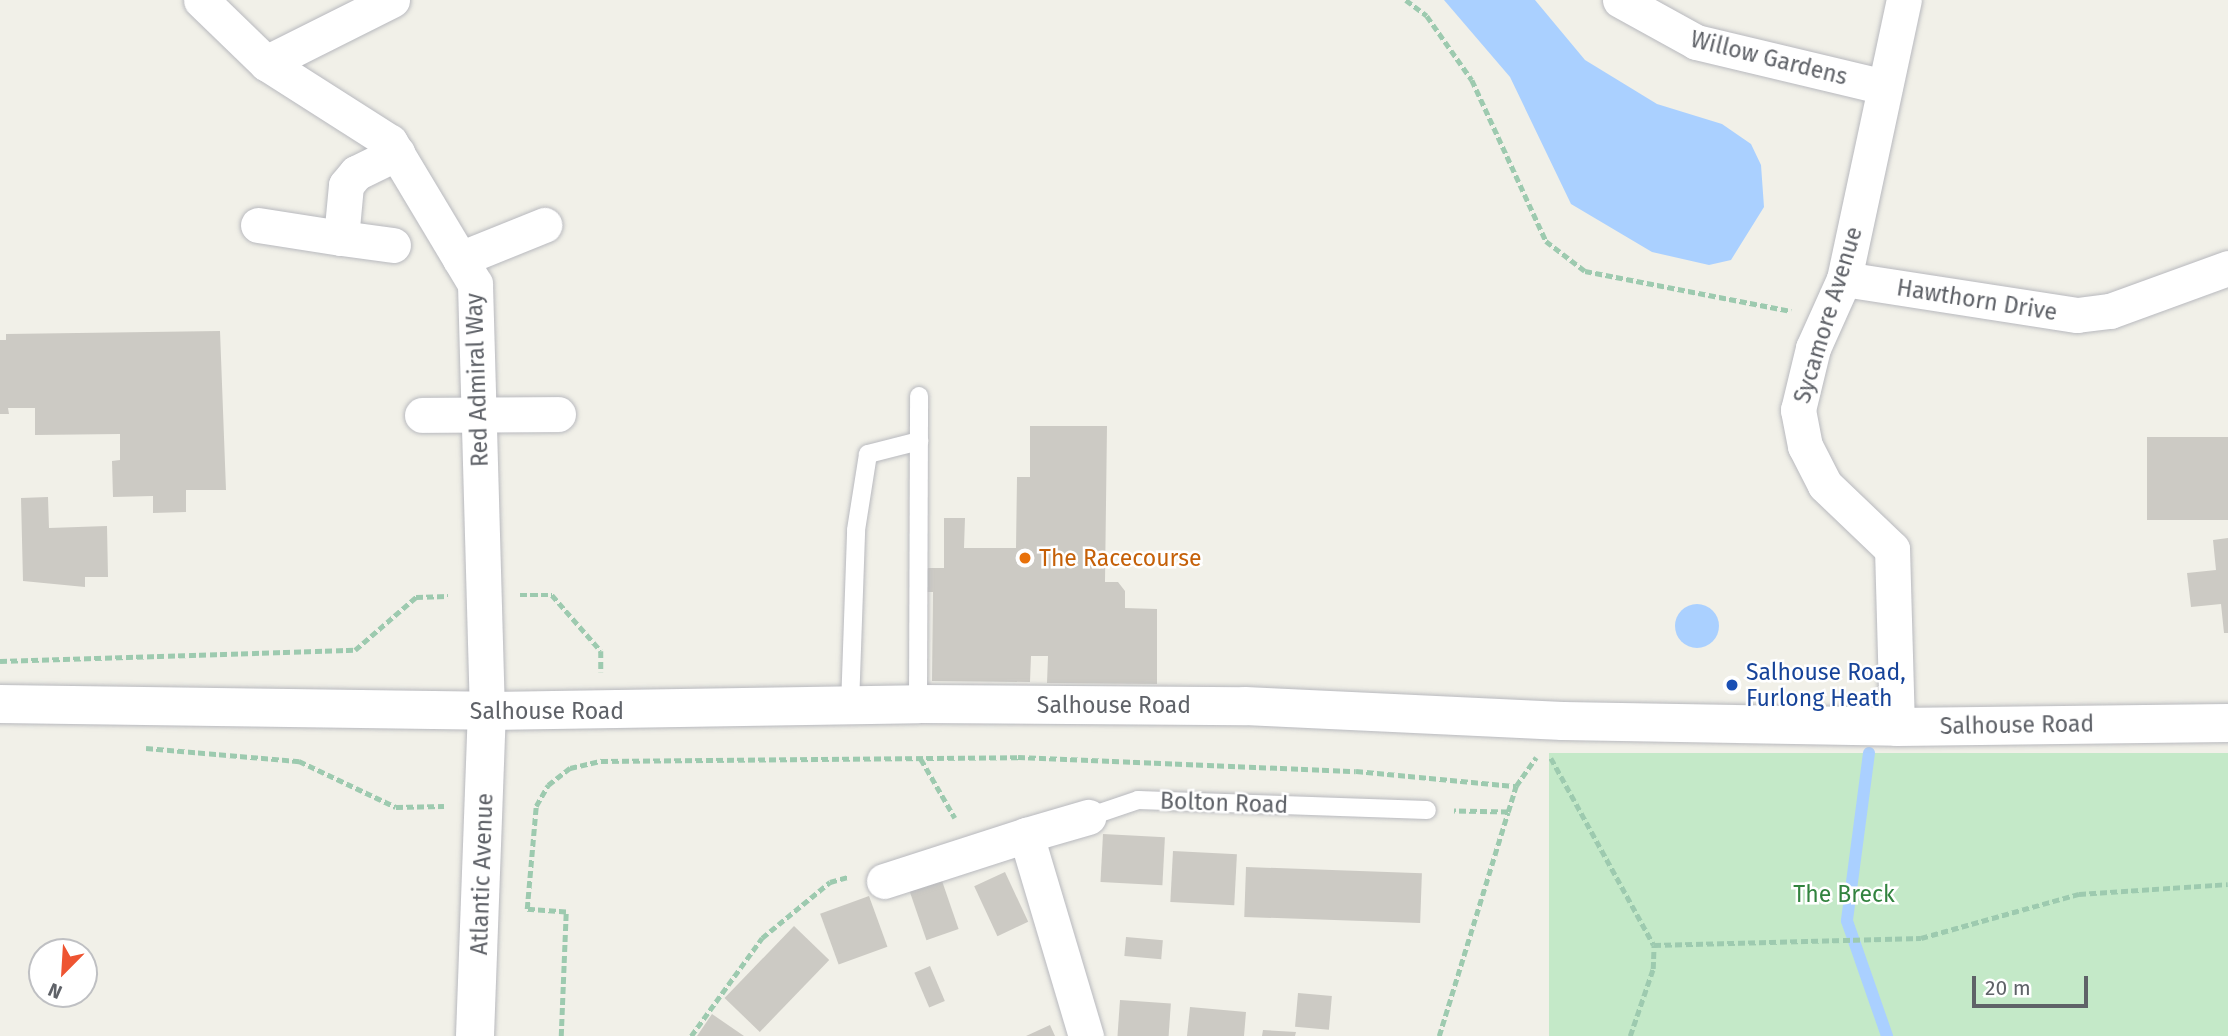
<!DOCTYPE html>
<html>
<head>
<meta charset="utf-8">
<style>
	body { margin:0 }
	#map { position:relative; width:2228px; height:1036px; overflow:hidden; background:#f1f0e8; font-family:"Fira Sans",sans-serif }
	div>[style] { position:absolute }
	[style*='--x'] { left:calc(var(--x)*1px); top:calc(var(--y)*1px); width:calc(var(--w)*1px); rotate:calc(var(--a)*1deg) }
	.green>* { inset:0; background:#c4e9c8; transform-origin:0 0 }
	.water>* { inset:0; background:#aad0ff }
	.round { border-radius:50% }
	.stream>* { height:12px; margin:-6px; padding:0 6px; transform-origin:6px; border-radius:6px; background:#aad0ff }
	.building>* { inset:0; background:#cccac4; transform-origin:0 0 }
	.path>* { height:4.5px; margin-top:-2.25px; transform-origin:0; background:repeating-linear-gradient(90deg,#9dcaaf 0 7px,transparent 0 10.5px) }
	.roads { filter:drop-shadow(0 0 2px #b8b9be) drop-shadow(0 0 2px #b8b9be) }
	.service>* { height:18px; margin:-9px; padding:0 9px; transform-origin:9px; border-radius:9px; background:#fff }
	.minor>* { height:35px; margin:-17.5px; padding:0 17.5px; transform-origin:17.5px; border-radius:17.5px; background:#fff }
	.tertiary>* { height:38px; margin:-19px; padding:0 19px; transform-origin:19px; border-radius:19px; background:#fff }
	.dots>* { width:19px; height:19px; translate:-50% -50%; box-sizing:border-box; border:4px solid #fff; border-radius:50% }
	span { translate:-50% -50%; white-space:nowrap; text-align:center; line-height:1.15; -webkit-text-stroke:5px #fff; paint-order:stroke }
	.street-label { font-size:23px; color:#5f6268 }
	.food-label { font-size:23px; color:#c56008 }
	.left { translate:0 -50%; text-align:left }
	.transit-label { font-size:23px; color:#164399 }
	.park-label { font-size:23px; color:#32833f }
	.north { position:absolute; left:28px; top:938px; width:70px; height:70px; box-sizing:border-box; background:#fff; border:2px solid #bfc0c3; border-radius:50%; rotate:204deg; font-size:19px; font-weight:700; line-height:28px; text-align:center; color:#5f6268 }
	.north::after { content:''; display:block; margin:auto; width:24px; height:32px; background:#ee5431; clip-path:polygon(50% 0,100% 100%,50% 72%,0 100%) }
	.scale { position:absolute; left:1972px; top:976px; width:116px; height:32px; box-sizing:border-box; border:4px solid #5f6268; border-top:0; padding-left:9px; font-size:21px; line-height:24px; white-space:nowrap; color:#5f6268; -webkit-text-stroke:5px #fff; paint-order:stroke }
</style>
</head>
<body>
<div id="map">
	<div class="green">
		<div style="left:2228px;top:753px;width:283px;height:679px;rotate:90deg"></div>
	</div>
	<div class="water">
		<div style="clip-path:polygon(1444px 0,1535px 0,1585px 60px,1657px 104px,1722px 124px,1751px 144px,1761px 165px,1764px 207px,1731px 260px,1709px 265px,1652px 252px,1571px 204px,1510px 77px)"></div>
		<div class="round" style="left:1675px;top:604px;width:44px;height:44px"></div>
	</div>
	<div class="stream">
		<div style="--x:1869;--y:753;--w:169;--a:97.5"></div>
		<div style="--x:1847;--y:921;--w:122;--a:70.8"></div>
	</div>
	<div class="building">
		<div style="clip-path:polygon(220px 331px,226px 490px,186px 490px,186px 512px,153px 513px,153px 496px,113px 497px,112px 461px,120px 460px,120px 434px,35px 435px,35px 408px,8px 408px,9px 414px,0 414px,0 340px,6px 340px,6px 334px)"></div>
		<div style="clip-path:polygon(1030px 426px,1107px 426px,1105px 582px,1118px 582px,1125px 591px,1125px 608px,1157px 609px,1157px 684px,1047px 683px,1048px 656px,1031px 656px,1030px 682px,932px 681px,933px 592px,923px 592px,923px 568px,944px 568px,944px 518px,965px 518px,964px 548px,1016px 548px,1017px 477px,1030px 477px)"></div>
		<div style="left:2228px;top:437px;width:83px;height:81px;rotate:90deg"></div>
		<div style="clip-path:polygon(48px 497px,49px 528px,107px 526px,108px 577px,85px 577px,85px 587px,23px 581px,21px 498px)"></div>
		<div style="clip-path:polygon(2228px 538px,2228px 633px,2224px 633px,2221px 604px,2191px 607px,2187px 573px,2216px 570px,2213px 540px)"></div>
		<div style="left:1103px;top:834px;width:62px;height:48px;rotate:3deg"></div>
		<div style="left:1173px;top:851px;width:64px;height:51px;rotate:3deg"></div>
		<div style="left:1246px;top:867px;width:176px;height:50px;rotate:2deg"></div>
		<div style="left:1005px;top:872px;width:55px;height:34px;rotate:65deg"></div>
		<div style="left:941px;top:878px;width:54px;height:34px;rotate:71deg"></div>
		<div style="left:869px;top:896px;width:54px;height:52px;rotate:70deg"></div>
		<div style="left:794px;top:926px;width:49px;height:100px;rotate:44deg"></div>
		<div style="left:1126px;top:937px;width:37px;height:19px;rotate:5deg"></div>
		<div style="left:930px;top:966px;width:38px;height:17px;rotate:67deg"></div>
		<div style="left:1298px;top:993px;width:34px;height:34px;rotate:5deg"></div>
		<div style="left:1120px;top:1000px;width:51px;height:36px;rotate:4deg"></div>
		<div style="clip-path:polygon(1190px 1007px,1246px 1012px,1244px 1036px,1187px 1036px)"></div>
		<div style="clip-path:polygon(712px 1014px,744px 1036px,697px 1036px)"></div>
		<div style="clip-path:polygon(1050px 1025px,1055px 1036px,1026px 1036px)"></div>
		<div style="clip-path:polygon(1263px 1030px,1296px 1032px,1295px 1036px,1262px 1036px)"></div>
	</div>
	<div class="path">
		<div style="--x:1406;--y:0;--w:26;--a:37"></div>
		<div style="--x:1427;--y:16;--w:78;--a:54.9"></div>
		<div style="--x:1472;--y:80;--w:177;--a:65.3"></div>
		<div style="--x:1546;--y:241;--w:49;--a:37.6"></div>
		<div style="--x:1585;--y:271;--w:210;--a:11"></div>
		<div style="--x:520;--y:595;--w:32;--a:0"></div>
		<div style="--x:552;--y:595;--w:74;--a:48.8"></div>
		<div style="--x:601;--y:651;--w:21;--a:90"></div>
		<div style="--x:0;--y:661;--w:355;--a:-1.8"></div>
		<div style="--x:355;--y:650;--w:81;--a:-41"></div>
		<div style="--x:416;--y:597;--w:32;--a:-2"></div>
		<div style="--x:146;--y:748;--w:154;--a:4.9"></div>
		<div style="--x:299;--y:761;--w:107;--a:25.4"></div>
		<div style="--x:396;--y:807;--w:48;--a:-1.2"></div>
		<div style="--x:1551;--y:758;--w:213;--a:61.2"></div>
		<div style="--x:1654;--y:945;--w:267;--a:-1.5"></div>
		<div style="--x:1921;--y:938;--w:164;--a:-15.6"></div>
		<div style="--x:2079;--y:894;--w:149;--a:-3.8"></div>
		<div style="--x:921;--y:759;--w:68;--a:60"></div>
		<div style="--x:1508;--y:812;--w:27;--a:-73"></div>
		<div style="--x:561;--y:1036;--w:124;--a:-87.7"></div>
		<div style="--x:566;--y:912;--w:39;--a:-176"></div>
		<div style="--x:527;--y:909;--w:103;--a:-85"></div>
		<div style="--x:536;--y:806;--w:24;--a:-60"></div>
		<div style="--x:548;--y:785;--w:28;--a:-38"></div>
		<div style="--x:570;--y:768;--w:32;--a:-13"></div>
		<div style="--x:601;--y:761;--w:417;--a:-0.5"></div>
		<div style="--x:1018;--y:757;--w:338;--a:2.4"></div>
		<div style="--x:1356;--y:771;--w:161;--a:5.4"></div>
		<div style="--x:1516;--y:786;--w:35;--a:-55"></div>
		<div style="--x:691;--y:1036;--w:121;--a:-54.1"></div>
		<div style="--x:762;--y:938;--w:88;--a:-39.5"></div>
		<div style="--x:830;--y:882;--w:18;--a:-16"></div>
		<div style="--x:1439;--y:1036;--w:234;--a:-72.9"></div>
		<div style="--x:1508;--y:812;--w:54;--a:-178.9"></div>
		<div style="--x:1630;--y:1036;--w:71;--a:-71.1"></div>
		<div style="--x:1653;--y:969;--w:24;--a:-88"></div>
	</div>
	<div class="roads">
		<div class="service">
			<div style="--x:918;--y:704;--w:308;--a:-89.8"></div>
			<div style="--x:850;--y:706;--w:176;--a:-88"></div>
			<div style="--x:856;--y:530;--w:77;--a:-81"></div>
			<div style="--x:868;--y:454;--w:53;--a:-14.3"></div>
			<div style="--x:1088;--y:817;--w:53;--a:-18.8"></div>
			<div style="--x:1138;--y:800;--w:289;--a:2"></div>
		</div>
		<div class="minor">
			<div style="--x:201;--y:0;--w:91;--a:44.1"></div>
			<div style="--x:266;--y:63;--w:147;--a:32.5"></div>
			<div style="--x:390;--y:142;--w:165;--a:59.1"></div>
			<div style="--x:475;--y:284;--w:427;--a:88.4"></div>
			<div style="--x:1620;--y:0;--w:87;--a:28.9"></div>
			<div style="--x:1696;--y:42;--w:194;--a:13.4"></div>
			<div style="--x:266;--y:63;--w:141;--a:-26.6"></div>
			<div style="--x:258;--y:225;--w:84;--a:8.9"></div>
			<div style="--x:393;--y:245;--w:52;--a:-172.3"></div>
			<div style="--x:341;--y:238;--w:53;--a:-84.6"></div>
			<div style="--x:346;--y:185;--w:16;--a:-50"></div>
			<div style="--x:356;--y:173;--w:46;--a:-26"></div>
			<div style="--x:460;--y:259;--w:91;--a:-22"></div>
			<div style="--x:1844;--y:279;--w:236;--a:8.8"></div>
			<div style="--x:2077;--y:315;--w:33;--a:-7"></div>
			<div style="--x:2110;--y:311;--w:126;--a:-20"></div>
			<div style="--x:422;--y:415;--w:136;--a:-0.4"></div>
			<div style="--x:1897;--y:727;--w:178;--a:-91.6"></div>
			<div style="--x:1892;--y:549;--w:93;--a:-136.3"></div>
			<div style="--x:1825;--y:485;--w:44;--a:-117.1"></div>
			<div style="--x:1805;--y:446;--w:37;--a:-101"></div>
			<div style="--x:1798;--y:410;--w:64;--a:-76.4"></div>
			<div style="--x:1813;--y:348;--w:76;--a:-65.8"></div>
			<div style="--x:1844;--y:279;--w:285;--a:-77.9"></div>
			<div style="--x:1026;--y:835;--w:65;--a:-16.2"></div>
			<div style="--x:884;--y:881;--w:149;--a:-17.9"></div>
			<div style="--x:1026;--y:835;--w:210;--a:73.4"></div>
		</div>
		<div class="tertiary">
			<div style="--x:0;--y:704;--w:487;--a:0.8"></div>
			<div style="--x:487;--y:711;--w:431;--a:-0.9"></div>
			<div style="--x:918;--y:704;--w:327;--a:0.4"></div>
			<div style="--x:1245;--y:706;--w:318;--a:2.7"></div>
			<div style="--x:1563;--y:721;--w:334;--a:1"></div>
			<div style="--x:1897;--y:727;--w:331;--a:-0.7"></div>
			<div style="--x:475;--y:1036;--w:325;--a:-87.9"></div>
		</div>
	</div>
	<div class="dots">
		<div style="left:1025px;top:558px;background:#e8710a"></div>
		<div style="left:1732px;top:685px;background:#1a4fb4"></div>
	</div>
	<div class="street-label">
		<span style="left:1769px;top:58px;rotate:14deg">Willow Gardens</span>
		<span style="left:1977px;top:300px;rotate:9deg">Hawthorn Drive</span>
		<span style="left:1828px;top:315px;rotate:-73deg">Sycamore Avenue</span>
		<span style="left:477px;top:380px;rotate:-92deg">Red Admiral Way</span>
		<span style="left:1114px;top:705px">Salhouse Road</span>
		<span style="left:547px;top:711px">Salhouse Road</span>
		<span style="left:2017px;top:725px;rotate:-1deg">Salhouse Road</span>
		<span style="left:1224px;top:803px;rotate:2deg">Bolton Road</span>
		<span style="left:482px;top:874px;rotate:-88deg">Atlantic Avenue</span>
	</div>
	<div class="food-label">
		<span class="left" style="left:1039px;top:558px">The Racecourse</span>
	</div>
	<div class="transit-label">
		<span class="left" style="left:1746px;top:685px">Salhouse Road,<br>Furlong Heath</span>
	</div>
	<div class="park-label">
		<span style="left:1844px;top:894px">The Breck</span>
	</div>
	<div class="north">N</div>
	<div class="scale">20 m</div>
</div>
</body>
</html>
